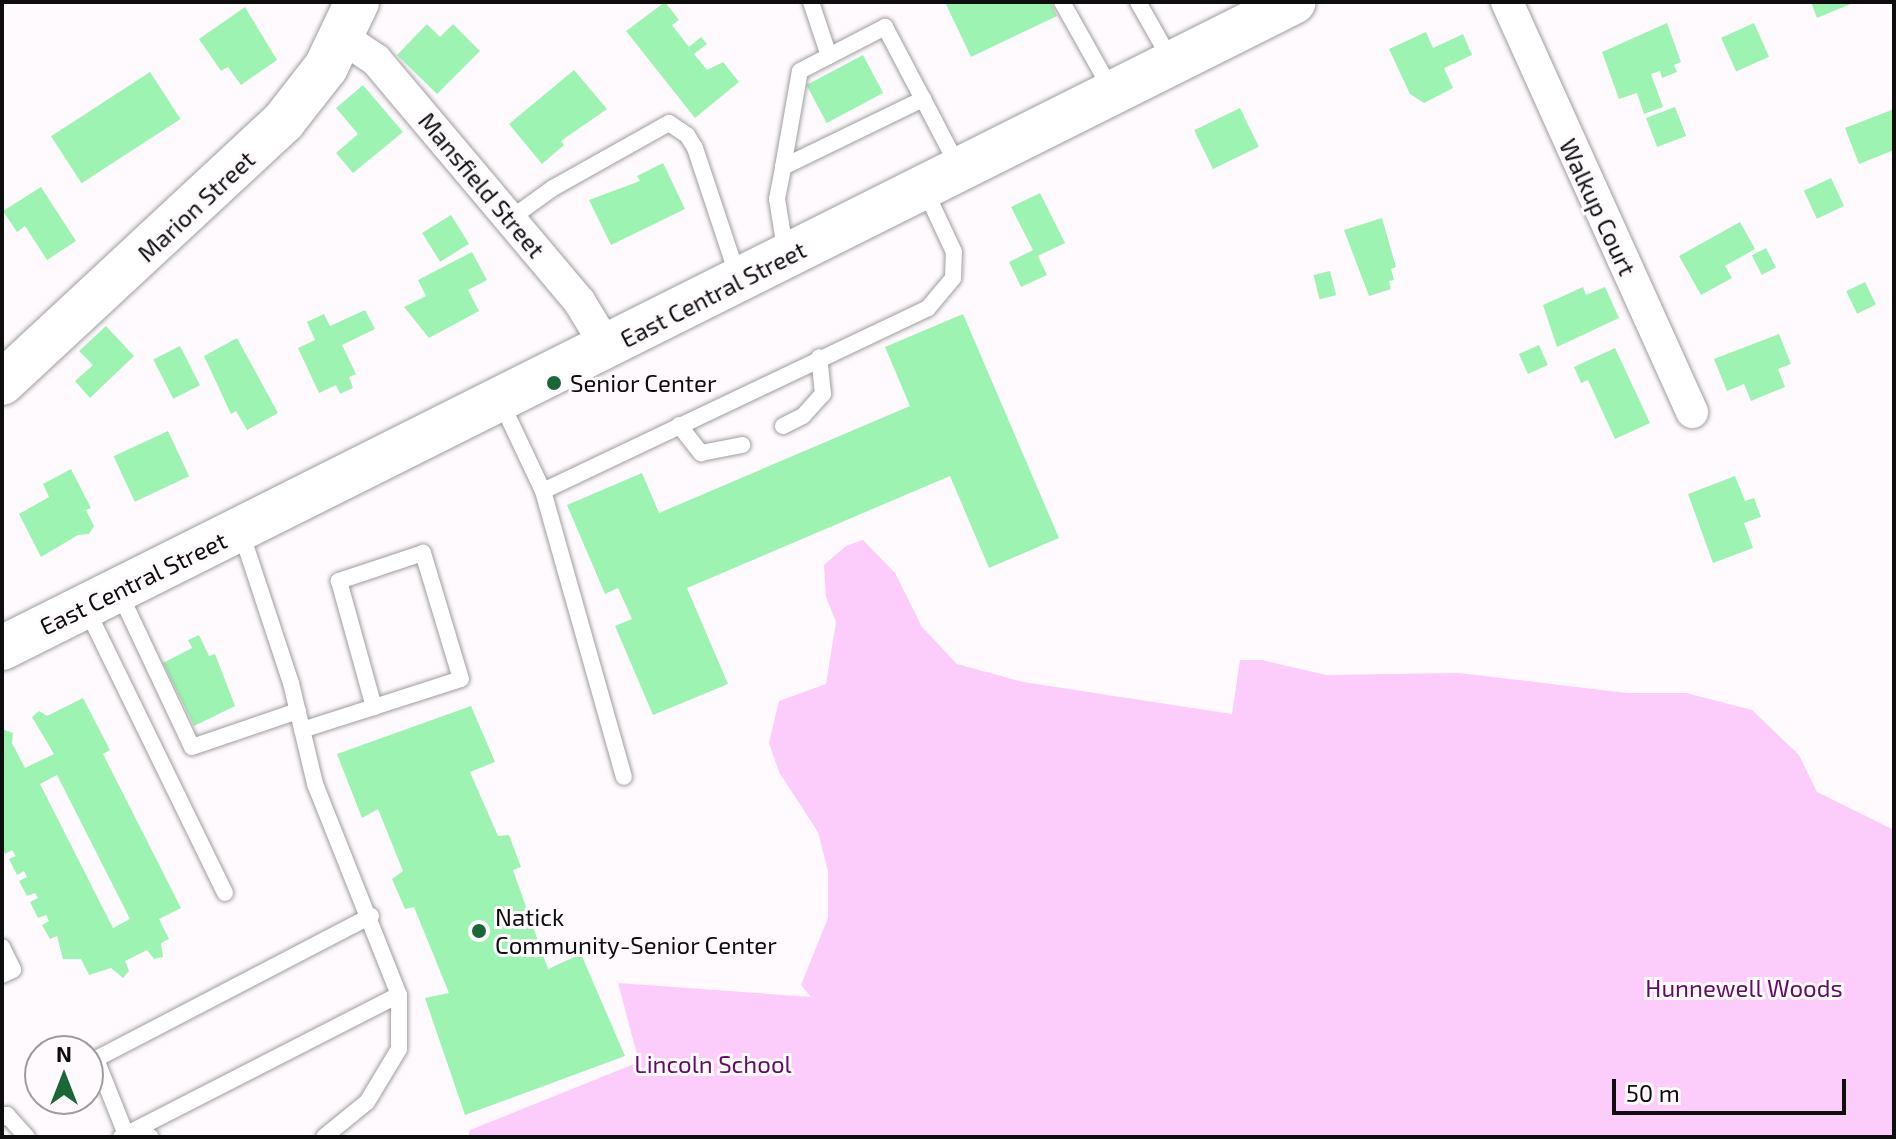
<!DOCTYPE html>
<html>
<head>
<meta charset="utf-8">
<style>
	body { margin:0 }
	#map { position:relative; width:1896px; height:1139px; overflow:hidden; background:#fefafd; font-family:"Exo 2",sans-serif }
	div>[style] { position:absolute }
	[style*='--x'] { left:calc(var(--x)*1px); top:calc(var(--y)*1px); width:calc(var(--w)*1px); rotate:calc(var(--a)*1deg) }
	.green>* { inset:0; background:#fccdfb }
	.building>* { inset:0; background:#9df4b2; transform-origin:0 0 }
	.roads { filter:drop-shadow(0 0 2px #a09da0) drop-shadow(0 0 2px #a09da0) }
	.lane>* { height:16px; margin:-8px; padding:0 8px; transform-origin:8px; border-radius:8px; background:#fff }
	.street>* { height:32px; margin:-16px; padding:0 16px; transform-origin:16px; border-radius:16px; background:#fff }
	.secondary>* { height:44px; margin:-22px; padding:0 22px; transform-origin:22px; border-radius:22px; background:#fff }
	.dots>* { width:22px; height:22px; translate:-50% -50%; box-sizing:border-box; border:4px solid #fefafd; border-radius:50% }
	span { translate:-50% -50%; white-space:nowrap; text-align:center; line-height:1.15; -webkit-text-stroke:6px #fefafd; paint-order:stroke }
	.street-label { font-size:24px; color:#0f0e0f }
	.poi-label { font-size:24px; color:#0f0e0f }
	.left { translate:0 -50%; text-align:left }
	.park-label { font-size:24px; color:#630c65 }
	.frame { position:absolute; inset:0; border:4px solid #0f0e0f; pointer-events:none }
	.north { position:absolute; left:24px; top:1035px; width:80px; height:80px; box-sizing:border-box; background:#fefafd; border:2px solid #9e9c9e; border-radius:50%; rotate:0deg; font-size:22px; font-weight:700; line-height:32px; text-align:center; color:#0f0e0f }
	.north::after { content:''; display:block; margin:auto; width:28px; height:36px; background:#1b6837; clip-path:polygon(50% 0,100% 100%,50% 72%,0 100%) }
	.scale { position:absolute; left:1612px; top:1079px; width:234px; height:36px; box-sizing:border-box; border:4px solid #0f0e0f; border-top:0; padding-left:10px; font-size:24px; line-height:28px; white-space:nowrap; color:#0f0e0f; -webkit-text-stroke:6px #fefafd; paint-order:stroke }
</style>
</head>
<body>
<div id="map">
	<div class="green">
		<div style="clip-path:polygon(863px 540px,895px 573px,922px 627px,957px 664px,1023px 682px,1232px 714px,1240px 660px,1262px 660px,1326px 675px,1459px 673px,1627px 693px,1686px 693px,1752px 710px,1799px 755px,1817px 792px,1894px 830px,1894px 1137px,468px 1137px,470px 1130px,639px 1062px,618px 983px,811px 997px,801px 985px,828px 918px,828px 871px,818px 832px,779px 772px,769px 743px,779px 701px,826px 684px,836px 622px,826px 597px,824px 565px,846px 546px)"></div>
	</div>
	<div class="building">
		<div style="clip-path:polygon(665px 2px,679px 20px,672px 25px,689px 47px,701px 37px,707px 44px,694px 54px,707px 70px,723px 62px,739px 82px,695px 118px,626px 31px)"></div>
		<div style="clip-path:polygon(945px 2px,1051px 2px,1057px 16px,971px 57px)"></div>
		<div style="clip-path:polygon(1811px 2px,1855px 2px,1817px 18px)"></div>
		<div style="clip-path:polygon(245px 7px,277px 60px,241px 85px,228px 67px,221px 71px,199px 39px)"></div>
		<div style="clip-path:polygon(1667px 23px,1681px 62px,1674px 65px,1677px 72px,1662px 78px,1660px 71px,1651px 74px,1663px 107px,1644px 114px,1637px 93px,1619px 99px,1602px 52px)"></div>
		<div style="left:1754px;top:23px;width:37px;height:36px;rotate:66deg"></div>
		<div style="clip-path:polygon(427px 24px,440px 37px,453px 24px,480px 51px,437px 94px,397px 55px)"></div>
		<div style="clip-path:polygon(1426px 32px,1433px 48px,1463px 34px,1472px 55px,1444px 68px,1453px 88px,1424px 103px,1410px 94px,1389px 49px)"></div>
		<div style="left:863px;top:55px;width:43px;height:64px;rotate:62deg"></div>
		<div style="clip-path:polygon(574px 70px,607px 109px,561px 141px,564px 145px,542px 164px,509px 124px)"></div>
		<div style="left:150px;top:72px;width:56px;height:118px;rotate:57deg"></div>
		<div style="clip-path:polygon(363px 85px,403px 132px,353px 173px,336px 153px,358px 134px,336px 108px)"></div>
		<div style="left:1675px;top:107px;width:31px;height:31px;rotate:69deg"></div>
		<div style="left:1240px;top:108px;width:43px;height:51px;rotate:64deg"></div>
		<div style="clip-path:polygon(1894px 109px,1894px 150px,1859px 164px,1845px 128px)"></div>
		<div style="clip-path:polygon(663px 163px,685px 209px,611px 245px,589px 200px,640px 181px,637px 176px)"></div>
		<div style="left:1831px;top:178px;width:31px;height:30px;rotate:65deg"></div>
		<div style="clip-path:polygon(41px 187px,76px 241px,47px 260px,25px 226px,17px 232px,3px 211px)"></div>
		<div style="clip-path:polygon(1040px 193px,1065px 243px,1038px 256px,1047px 275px,1021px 287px,1009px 262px,1033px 250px,1011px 207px)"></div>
		<div style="left:451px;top:215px;width:34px;height:34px;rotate:58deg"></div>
		<div style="clip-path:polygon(1382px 218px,1396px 267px,1391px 269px,1394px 280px,1389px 281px,1391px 289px,1369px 296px,1344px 230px)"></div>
		<div style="clip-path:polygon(1740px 222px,1755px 249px,1725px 266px,1732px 278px,1701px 295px,1679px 256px)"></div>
		<div style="left:1766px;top:248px;width:22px;height:16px;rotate:63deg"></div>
		<div style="clip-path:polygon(472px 252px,487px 280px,468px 290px,479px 311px,429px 338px,404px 307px,426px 296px,418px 280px)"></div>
		<div style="left:1330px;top:271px;width:25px;height:17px;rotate:76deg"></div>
		<div style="left:1865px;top:282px;width:25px;height:21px;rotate:64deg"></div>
		<div style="clip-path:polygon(1583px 287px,1586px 295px,1605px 287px,1619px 318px,1557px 347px,1543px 305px)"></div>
		<div style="clip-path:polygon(365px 310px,375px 329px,342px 345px,356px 374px,349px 377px,353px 388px,340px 394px,336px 385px,319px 393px,298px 348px,315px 340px,307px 322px,324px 314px,330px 326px)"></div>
		<div style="clip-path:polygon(963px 314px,1059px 538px,989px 568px,950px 476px,687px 588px,728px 684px,653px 715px,615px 626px,632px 619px,618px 588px,605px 594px,567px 505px,642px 473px,659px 513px,910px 406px,885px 347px)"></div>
		<div style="clip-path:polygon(106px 326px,134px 356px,90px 398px,75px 381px,93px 365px,79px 351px)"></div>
		<div style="clip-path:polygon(1779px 334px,1791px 364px,1778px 369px,1785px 387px,1751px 401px,1744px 384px,1727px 391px,1714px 359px)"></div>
		<div style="clip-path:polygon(237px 338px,278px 413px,247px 430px,236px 411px,231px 414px,204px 356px)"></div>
		<div style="left:1539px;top:345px;width:22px;height:22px;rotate:66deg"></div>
		<div style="left:180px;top:346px;width:44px;height:30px;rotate:63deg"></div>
		<div style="clip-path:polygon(1615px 348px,1650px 423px,1615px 439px,1588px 380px,1581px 383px,1574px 367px)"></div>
		<div style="left:168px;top:431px;width:50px;height:60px;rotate:65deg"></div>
		<div style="clip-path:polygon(71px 469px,91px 508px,86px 510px,94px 526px,89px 534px,78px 535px,41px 557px,19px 514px,49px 497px,43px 484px)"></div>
		<div style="clip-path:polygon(1735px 476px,1745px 501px,1754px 498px,1761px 517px,1744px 523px,1753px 548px,1713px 563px,1688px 494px)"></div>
		<div style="clip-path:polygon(199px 635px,209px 656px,215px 654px,235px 706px,194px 726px,163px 663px,192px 648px,188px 640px)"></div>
		<div style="clip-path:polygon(evenodd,83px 698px,110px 750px,103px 754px,181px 908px,159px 919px,169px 939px,161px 943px,163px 957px,154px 959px,147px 950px,125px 961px,129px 971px,123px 978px,111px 968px,89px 975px,81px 959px,63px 959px,57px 936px,50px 939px,42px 925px,49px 921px,46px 915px,38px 918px,30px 902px,38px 898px,35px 893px,27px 896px,19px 881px,27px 877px,24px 871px,17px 875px,9px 859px,16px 856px,12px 850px,5px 854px,2px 847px,2px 729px,13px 733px,12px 743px,25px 768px,54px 754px,32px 717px,39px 711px,47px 716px,83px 698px,57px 775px,130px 919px,113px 928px,40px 784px,57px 775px)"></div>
		<div style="clip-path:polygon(471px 706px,495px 762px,470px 772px,498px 836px,509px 835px,521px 867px,513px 870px,548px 969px,581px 954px,625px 1056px,465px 1115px,425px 998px,449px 993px,414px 907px,405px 909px,392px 879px,403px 871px,378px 809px,362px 818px,337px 754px)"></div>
	</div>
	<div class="roads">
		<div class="lane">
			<div style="--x:811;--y:2;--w:57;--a:71.6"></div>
			<div style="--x:1062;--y:2;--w:102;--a:60.7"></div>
			<div style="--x:1138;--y:2;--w:69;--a:60.5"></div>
			<div style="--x:783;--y:167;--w:97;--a:-80"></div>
			<div style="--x:800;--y:71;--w:96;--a:-27.4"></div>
			<div style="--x:885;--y:27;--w:81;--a:62.2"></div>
			<div style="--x:510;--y:219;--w:53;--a:-35.8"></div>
			<div style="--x:553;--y:188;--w:133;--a:-29.3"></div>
			<div style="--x:669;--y:123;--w:22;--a:34"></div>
			<div style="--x:687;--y:135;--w:15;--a:58"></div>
			<div style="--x:695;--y:148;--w:136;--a:71.6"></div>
			<div style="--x:786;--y:255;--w:57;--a:-99.1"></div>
			<div style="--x:777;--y:199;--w:33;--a:-79"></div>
			<div style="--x:783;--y:167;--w:156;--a:-25.9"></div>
			<div style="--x:923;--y:99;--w:76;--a:62.4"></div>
			<div style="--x:500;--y:400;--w:101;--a:64.7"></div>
			<div style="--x:543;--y:491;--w:426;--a:-25.4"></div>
			<div style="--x:928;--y:308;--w:39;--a:-50"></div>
			<div style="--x:953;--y:278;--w:26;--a:-88"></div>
			<div style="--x:954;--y:252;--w:68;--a:-115.1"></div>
			<div style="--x:679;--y:425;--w:36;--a:52"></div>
			<div style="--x:701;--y:453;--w:42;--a:-11"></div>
			<div style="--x:783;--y:426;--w:22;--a:-27"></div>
			<div style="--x:803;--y:416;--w:30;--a:-48"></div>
			<div style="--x:823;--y:394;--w:37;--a:-96"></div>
			<div style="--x:543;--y:491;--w:297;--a:74.2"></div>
			<div style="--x:241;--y:532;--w:159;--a:71.7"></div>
			<div style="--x:291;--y:683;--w:104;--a:76.6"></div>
			<div style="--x:315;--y:784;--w:227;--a:68.3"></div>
			<div style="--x:399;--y:995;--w:54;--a:90"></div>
			<div style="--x:399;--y:1049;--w:62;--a:121.1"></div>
			<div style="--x:367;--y:1102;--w:55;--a:140.9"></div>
			<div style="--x:119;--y:592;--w:171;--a:64.8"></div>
			<div style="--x:192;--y:747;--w:112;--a:-18.8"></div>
			<div style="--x:86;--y:608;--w:317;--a:64"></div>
			<div style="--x:302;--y:730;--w:76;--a:-17.7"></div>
			<div style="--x:374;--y:707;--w:91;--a:-17.8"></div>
			<div style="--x:461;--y:679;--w:132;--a:-106.8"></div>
			<div style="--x:423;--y:553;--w:89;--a:161.6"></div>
			<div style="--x:339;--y:581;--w:131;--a:74.5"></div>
			<div style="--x:2;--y:947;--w:25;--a:64"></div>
			<div style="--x:13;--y:970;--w:12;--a:156"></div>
			<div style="--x:2;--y:1118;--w:6;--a:-31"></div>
			<div style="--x:7;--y:1115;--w:30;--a:48"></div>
			<div style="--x:125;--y:1132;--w:79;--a:-111.7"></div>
			<div style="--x:96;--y:1059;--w:310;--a:-27.5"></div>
			<div style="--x:125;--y:1132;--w:26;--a:11"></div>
			<div style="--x:121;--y:1137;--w:312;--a:-27.1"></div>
		</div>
		<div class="street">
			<div style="--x:1507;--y:2;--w:450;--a:65.7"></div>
			<div style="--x:342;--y:37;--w:41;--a:34.1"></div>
			<div style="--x:376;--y:60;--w:315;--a:49.9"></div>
			<div style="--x:579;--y:301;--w:54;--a:58.7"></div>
		</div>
		<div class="secondary">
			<div style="--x:2;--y:383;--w:384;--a:-42.9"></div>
			<div style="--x:283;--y:122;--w:70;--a:-52"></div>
			<div style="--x:326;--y:67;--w:72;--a:-64.5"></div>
			<div style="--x:2;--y:648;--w:1444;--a:-26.57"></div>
		</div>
	</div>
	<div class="dots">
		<div style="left:554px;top:383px;background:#1b6837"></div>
		<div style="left:479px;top:931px;background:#1b6837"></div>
	</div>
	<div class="street-label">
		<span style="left:482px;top:185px;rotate:50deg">Mansfield Street</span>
		<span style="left:196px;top:206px;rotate:-43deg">Marion Street</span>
		<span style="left:1598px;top:207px;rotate:65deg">Walkup Court</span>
		<span style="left:713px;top:294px;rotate:-27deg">East Central Street</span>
		<span style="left:133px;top:583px;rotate:-26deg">East Central Street</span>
	</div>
	<div class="poi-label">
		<span class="left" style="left:570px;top:383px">Senior Center</span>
		<span class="left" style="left:495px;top:931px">Natick<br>Community-Senior Center</span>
	</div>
	<div class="park-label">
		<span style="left:1744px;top:988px">Hunnewell Woods</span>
		<span style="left:713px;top:1064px">Lincoln School</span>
	</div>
	<div class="frame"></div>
	<div class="north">N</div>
	<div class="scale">50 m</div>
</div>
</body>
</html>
